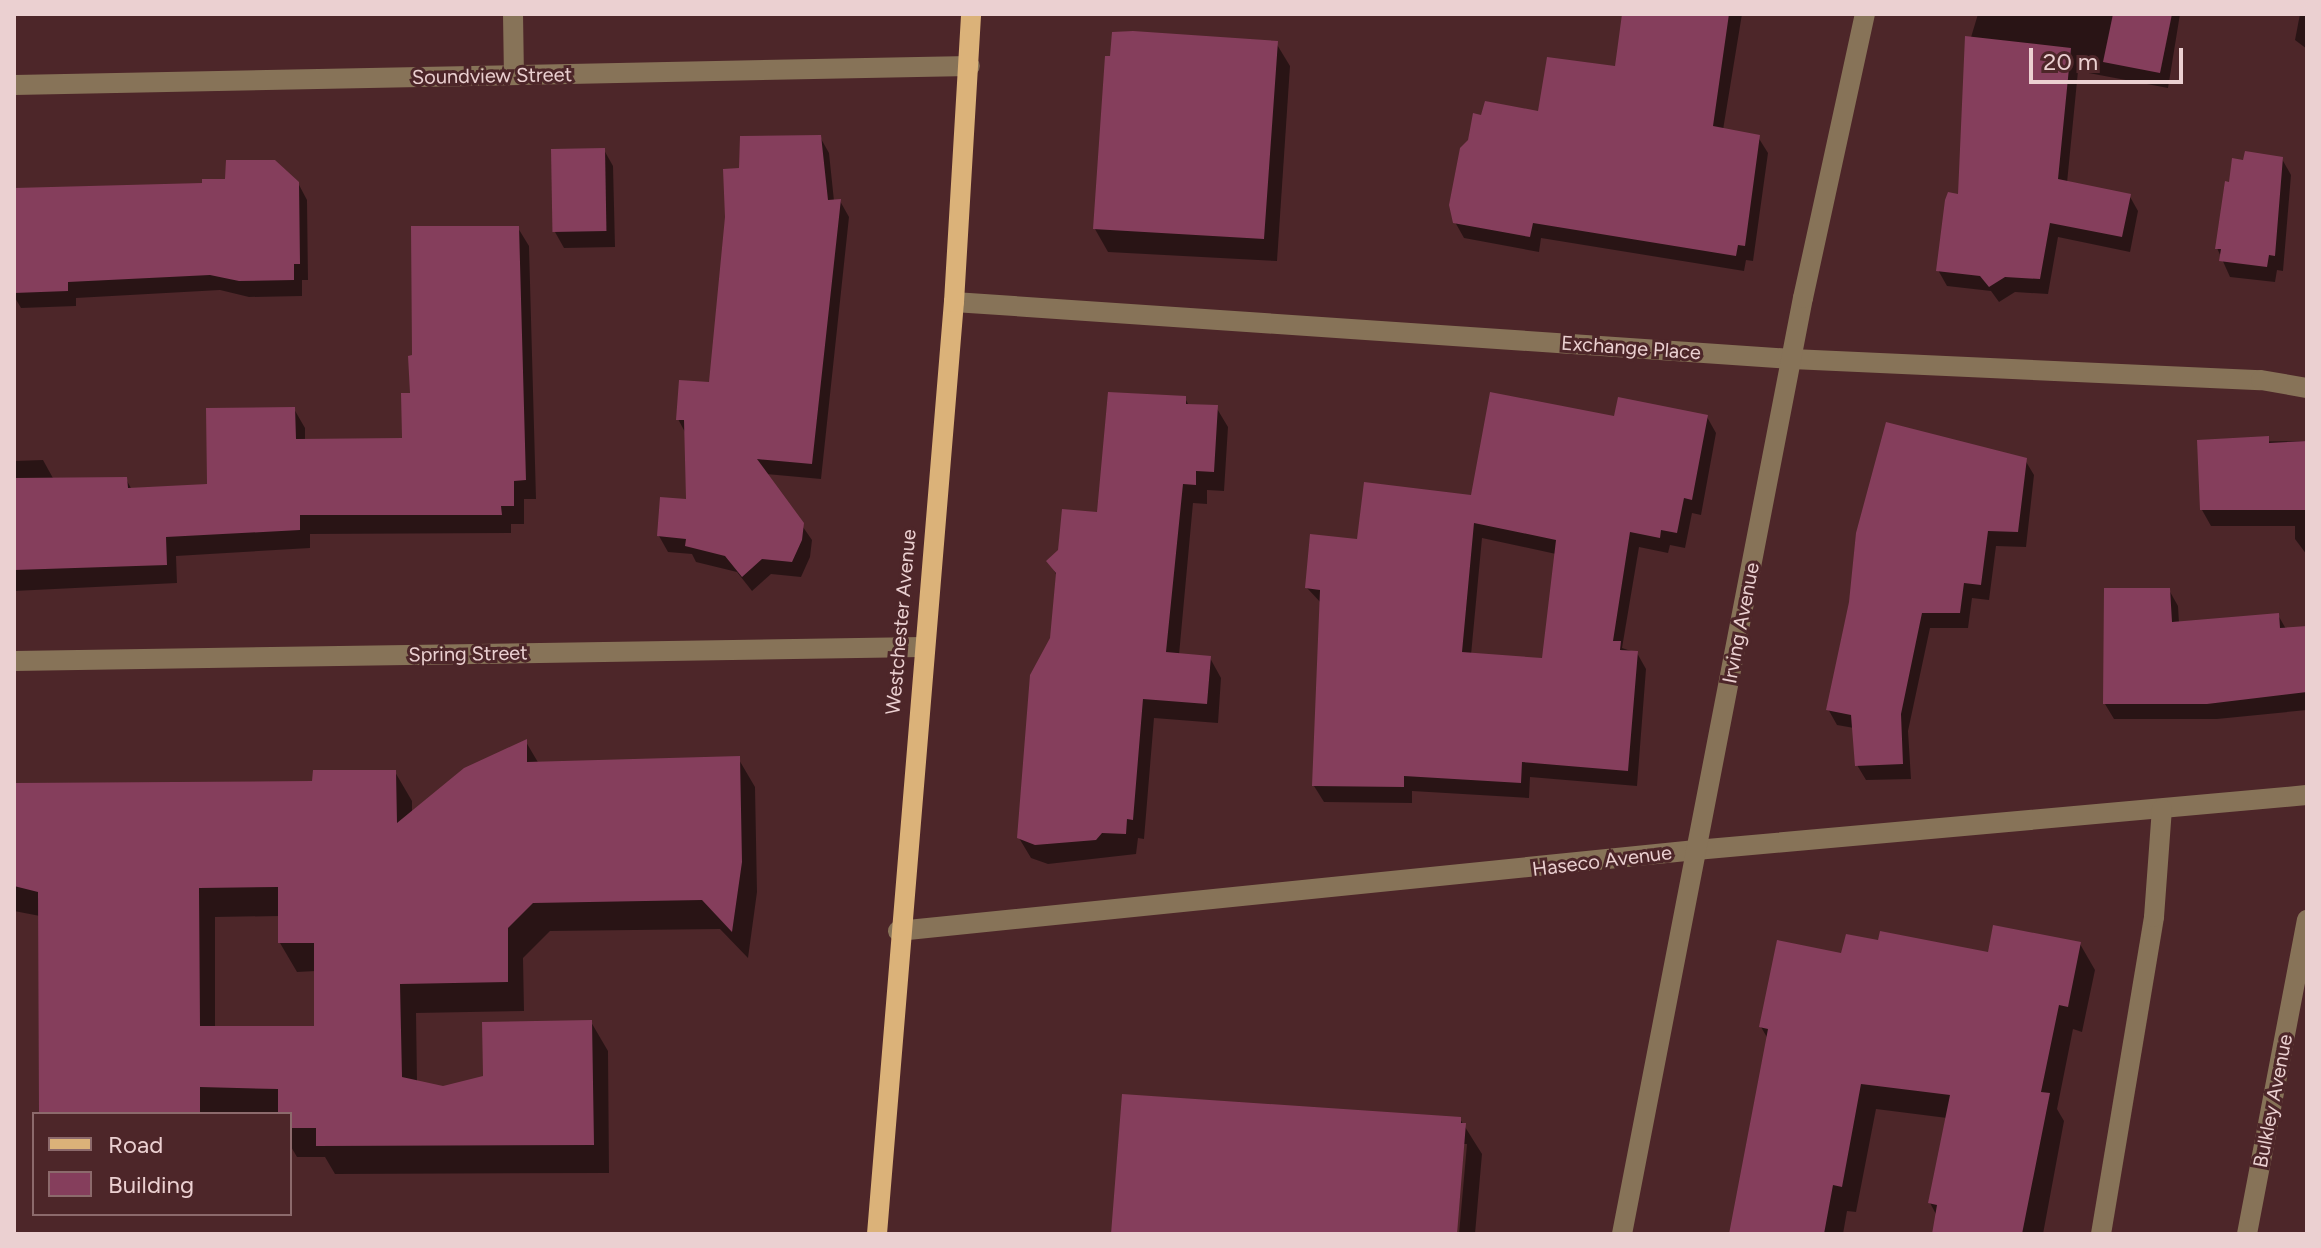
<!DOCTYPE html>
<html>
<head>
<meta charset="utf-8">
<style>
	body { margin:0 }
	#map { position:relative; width:2321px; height:1248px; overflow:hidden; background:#4d2629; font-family:Figtree,sans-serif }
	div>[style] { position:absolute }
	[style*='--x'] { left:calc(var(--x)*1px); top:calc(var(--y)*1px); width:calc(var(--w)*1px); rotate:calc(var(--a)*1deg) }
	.shadow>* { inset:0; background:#0007 }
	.building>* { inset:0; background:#853e5c; transform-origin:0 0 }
	.minor>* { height:20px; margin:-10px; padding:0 10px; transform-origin:10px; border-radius:10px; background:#877358 }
	.major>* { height:20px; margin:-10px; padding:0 10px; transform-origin:10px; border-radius:10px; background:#dbb279 }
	span { translate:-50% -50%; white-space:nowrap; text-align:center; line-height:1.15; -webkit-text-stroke:6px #4d2629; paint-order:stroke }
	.street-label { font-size:20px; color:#ebd0d1 }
	.frame { position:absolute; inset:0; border:16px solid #ebd0d1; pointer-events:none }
	.legend { position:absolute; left:32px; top:1112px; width:260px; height:104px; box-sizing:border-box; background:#4d2629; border:2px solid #8c6a6c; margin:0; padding:10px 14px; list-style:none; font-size:24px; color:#ebd0d1 }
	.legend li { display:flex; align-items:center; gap:16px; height:40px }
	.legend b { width:40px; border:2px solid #8c6a6c }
	.scale { position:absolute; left:2029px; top:48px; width:154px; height:36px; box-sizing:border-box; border:4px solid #ebd0d1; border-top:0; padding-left:10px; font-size:24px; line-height:28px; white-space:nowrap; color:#ebd0d1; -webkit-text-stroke:6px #4d2629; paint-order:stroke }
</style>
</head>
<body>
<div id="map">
	<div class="shadow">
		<div style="clip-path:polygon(1624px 14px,1742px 14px,1723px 130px,1758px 137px,1768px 153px,1753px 261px,1746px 260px,1744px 271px,1541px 238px,1539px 252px,1464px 238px,1455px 222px,1470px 140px,1483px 117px,1540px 113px,1616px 69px)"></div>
		<div style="clip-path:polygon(1978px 14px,2180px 14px,2168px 88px,2078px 71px,2067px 183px,2129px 195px,2138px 211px,2130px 252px,2058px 237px,2048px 294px,2015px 292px,1999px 302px,1991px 291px,1947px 286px,1938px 270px,1960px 196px,1966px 54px)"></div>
		<div style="clip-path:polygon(2300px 14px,2307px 14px,2307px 49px,2295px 40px)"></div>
		<div style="clip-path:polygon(1276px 43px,1290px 66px,1277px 261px,1108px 252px,1095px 229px)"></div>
		<div style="clip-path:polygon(820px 137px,829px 153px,834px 201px,840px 201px,849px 217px,821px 479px,766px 474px,812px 540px,810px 557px,801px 577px,771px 574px,752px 591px,737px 572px,696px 562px,692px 554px,668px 552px,659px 536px,688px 501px,686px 434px,678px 419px,711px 384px,741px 170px)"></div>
		<div style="clip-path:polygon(604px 150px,613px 166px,615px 247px,564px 248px,555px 232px)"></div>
		<div style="clip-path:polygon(2282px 159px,2291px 175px,2283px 271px,2277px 270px,2275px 282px,2230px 277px,2217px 248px,2245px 162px)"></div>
		<div style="clip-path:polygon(298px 183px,307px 200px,308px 280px,302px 280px,302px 296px,249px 297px,220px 290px,76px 298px,76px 306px,21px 308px,14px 296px,14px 190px)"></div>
		<div style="clip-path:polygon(518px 228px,529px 246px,536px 499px,524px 499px,524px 524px,511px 524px,511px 533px,310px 534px,310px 548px,176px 556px,177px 583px,14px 591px,14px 461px,43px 460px,54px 480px,126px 479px,132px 490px,209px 486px,294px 409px,305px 428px,305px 441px,404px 440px,412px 395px)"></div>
		<div style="clip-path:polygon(1185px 398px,1189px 406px,1216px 407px,1228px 427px,1224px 491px,1207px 490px,1207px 504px,1193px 503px,1179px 655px,1210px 658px,1221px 678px,1218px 723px,1154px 718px,1144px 839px,1138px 838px,1136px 854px,1048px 864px,1031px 858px,1019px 838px,1052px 638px,1057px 576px,1049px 561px,1098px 515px)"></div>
		<div style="clip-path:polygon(evenodd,1707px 417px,1716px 433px,1701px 515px,1692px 513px,1685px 548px,1670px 545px,1668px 553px,1639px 547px,1622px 648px,1637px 653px,1646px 669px,1637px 786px,1530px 777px,1529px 798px,1412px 791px,1412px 803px,1324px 802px,1314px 786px,1322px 604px,1307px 588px,1358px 542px,1473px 497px,1616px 418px,1707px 417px,1482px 538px,1556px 554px,1544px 660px,1471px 655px,1482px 538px)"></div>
		<div style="clip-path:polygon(2307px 441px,2307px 555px,2295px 539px,2295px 526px,2211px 526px,2202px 510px,2199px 442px)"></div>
		<div style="clip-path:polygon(2025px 460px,2034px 475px,2026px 547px,1996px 546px,1989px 600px,1972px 598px,1968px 628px,1930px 628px,1908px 731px,1911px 779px,1866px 780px,1857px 765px,1854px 728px,1837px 725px,1828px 709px)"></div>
		<div style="clip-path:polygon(2169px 590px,2178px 606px,2179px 623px,2278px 615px,2286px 629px,2307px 628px,2307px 710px,2217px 719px,2114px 719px,2105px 704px)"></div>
		<div style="clip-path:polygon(evenodd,526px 742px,539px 764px,738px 758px,755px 787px,757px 892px,748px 958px,720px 929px,550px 931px,523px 958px,524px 1011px,416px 1013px,417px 1082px,443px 1088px,485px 1077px,591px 1022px,608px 1051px,609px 1173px,335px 1174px,325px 1157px,297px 1157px,290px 1145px,290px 1114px,41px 1114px,40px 916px,14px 911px,14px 785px,314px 783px,395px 772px,412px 801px,412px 814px,526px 742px,280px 916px,280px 943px,297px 972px,316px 971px,316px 1028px,215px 1028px,215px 917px,280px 916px)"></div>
		<div style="clip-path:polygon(2080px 944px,2095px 970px,2082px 1032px,2073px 1029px,2057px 1109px,2064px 1121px,2043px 1234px,1934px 1234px,1937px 1216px,1930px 1203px,1947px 1118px,1876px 1109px,1856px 1212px,1847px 1211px,1843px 1234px,1731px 1234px,1768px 1039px,1761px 1027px,1843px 955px,1989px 955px)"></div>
		<div style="clip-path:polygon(1460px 1119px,1482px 1154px,1475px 1234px,1459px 1234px,1467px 1144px,1463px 1144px,1455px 1234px,1113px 1234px)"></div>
	</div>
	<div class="building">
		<div style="clip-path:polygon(1622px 14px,1729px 14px,1713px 126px,1760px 135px,1745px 246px,1738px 245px,1736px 256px,1533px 223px,1530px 237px,1453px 223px,1449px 205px,1460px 148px,1468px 140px,1473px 113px,1481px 115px,1485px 101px,1538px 111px,1547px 57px,1615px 66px)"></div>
		<div style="clip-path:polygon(2113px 14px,2172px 14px,2160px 73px,2103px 62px)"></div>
		<div style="clip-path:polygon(1133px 31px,1278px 41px,1264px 239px,1093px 229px,1105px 56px,1110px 56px,1112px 32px)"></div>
		<div style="clip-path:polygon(1965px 36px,2071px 48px,2058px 179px,2131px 194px,2122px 237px,2050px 223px,2040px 279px,2005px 277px,1989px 287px,1980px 276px,1936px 271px,1945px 200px,1948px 192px,1958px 194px)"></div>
		<div style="clip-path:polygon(821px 135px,828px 200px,841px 199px,812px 464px,757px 459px,804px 523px,802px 540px,792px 562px,762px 559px,742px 577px,725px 556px,685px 546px,686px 539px,657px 536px,660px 497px,686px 499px,684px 420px,676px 420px,679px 380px,709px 382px,725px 217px,723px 169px,739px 168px,740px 136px)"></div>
		<div style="left:605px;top:148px;width:83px;height:54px;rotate:89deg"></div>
		<div style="clip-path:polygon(2245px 151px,2283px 157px,2275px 256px,2269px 255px,2267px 267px,2219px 261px,2221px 249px,2215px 249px,2225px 181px,2229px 182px,2232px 158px,2243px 160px)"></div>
		<div style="clip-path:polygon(226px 160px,275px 160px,299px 182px,300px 264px,294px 264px,294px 280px,239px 281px,210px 275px,68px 282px,68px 291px,14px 293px,14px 188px,202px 183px,202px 179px,225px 179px)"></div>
		<div style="clip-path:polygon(411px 226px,519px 226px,526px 480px,514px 481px,514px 506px,501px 506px,502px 515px,300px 515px,300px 530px,166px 537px,167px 565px,14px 570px,14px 478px,127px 477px,128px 488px,207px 484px,206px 408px,295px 407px,296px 439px,402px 438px,401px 393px,410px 393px,408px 356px,412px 355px)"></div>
		<div style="clip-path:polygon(1108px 392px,1186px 396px,1186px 404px,1218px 405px,1214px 472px,1196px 471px,1196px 485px,1183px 484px,1166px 652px,1211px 656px,1207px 704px,1143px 699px,1133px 820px,1127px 819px,1126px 834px,1102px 833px,1096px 840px,1035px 845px,1017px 838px,1030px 675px,1050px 638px,1056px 573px,1046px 561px,1058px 550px,1062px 509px,1097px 512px)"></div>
		<div style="clip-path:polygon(evenodd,1490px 392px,1614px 416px,1618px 397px,1708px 415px,1692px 500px,1684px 498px,1677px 533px,1661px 530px,1660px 538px,1630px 532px,1613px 641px,1621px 641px,1620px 650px,1638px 651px,1628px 771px,1522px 762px,1521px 783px,1404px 776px,1404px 787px,1312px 786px,1320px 590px,1305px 588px,1310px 534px,1357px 539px,1364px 482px,1471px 495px,1490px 392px,1474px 523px,1556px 540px,1542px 658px,1462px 652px,1474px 523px)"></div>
		<div style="clip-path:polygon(1886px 422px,2027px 458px,2018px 532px,1988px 531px,1981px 585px,1964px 583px,1960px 613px,1922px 613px,1901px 714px,1903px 764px,1855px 766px,1851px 715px,1826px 710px,1849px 602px,1856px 533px)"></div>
		<div style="clip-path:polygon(2269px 436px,2269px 443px,2307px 441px,2307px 510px,2200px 510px,2197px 440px)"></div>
		<div style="clip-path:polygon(2104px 588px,2170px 588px,2172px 622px,2279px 613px,2280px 628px,2307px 626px,2307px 692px,2207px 704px,2103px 704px)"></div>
		<div style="clip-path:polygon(evenodd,527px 739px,527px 762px,740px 756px,742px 862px,732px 932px,702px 900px,533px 903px,508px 928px,508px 982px,400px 984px,402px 1077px,443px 1086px,483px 1076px,482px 1022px,592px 1020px,594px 1145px,316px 1146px,316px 1128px,290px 1128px,290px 1114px,278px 1114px,278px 1089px,200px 1087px,200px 1114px,39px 1114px,38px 892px,14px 886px,14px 783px,312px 781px,313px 770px,396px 770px,397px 823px,464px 768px,527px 739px,278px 887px,278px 943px,314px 943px,314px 1026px,200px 1026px,199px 888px,278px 887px)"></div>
		<div style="clip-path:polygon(1993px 925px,2081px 942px,2068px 1007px,2059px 1005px,2041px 1092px,2050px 1093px,2022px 1234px,1932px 1234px,1937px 1205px,1928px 1203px,1950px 1095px,1861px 1084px,1842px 1187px,1833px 1185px,1824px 1234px,1729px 1234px,1768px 1029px,1759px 1027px,1777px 940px,1841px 953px,1846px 934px,1878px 940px,1880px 931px,1988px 952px)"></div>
		<div style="clip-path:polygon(1122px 1094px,1461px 1117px,1461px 1123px,1466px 1123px,1457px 1234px,1111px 1234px)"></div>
	</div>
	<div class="minor">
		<div style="--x:513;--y:14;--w:61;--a:89.1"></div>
		<div style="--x:14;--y:85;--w:956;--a:-1.14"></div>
		<div style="--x:954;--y:302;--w:840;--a:3.89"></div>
		<div style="--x:1792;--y:359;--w:469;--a:2.6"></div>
		<div style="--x:2261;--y:380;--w:47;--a:9.9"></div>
		<div style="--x:14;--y:661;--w:908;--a:-0.88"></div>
		<div style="--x:898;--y:931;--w:802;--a:-5.8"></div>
		<div style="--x:1696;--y:850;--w:613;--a:-5.14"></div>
		<div style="--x:1622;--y:1234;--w:953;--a:-79.06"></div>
		<div style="--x:1803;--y:298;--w:291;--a:-77.7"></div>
		<div style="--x:2101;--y:1234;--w:321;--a:-80.5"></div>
		<div style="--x:2154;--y:917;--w:108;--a:-85.8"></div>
		<div style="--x:2247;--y:1234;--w:320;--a:-79.2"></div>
	</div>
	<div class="major">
		<div style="--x:877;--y:1234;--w:935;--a:-85.28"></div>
		<div style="--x:954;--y:302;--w:289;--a:-86.6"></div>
	</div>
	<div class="street-label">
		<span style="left:492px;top:76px;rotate:-1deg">Soundview Street</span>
		<span style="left:1631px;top:348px;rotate:4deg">Exchange Place</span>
		<span style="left:901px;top:622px;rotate:-85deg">Westchester Avenue</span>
		<span style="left:1741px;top:623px;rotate:-79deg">Irving Avenue</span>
		<span style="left:468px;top:654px;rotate:-1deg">Spring Street</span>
		<span style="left:1602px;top:861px;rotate:-7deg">Haseco Avenue</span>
		<span style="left:2273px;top:1101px;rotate:-79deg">Bulkley Avenue</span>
	</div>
	<div class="frame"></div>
	<ul class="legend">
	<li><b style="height:10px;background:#dbb279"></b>Road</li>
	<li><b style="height:22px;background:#853e5c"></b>Building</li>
	</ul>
	<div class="scale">20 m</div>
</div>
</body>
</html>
